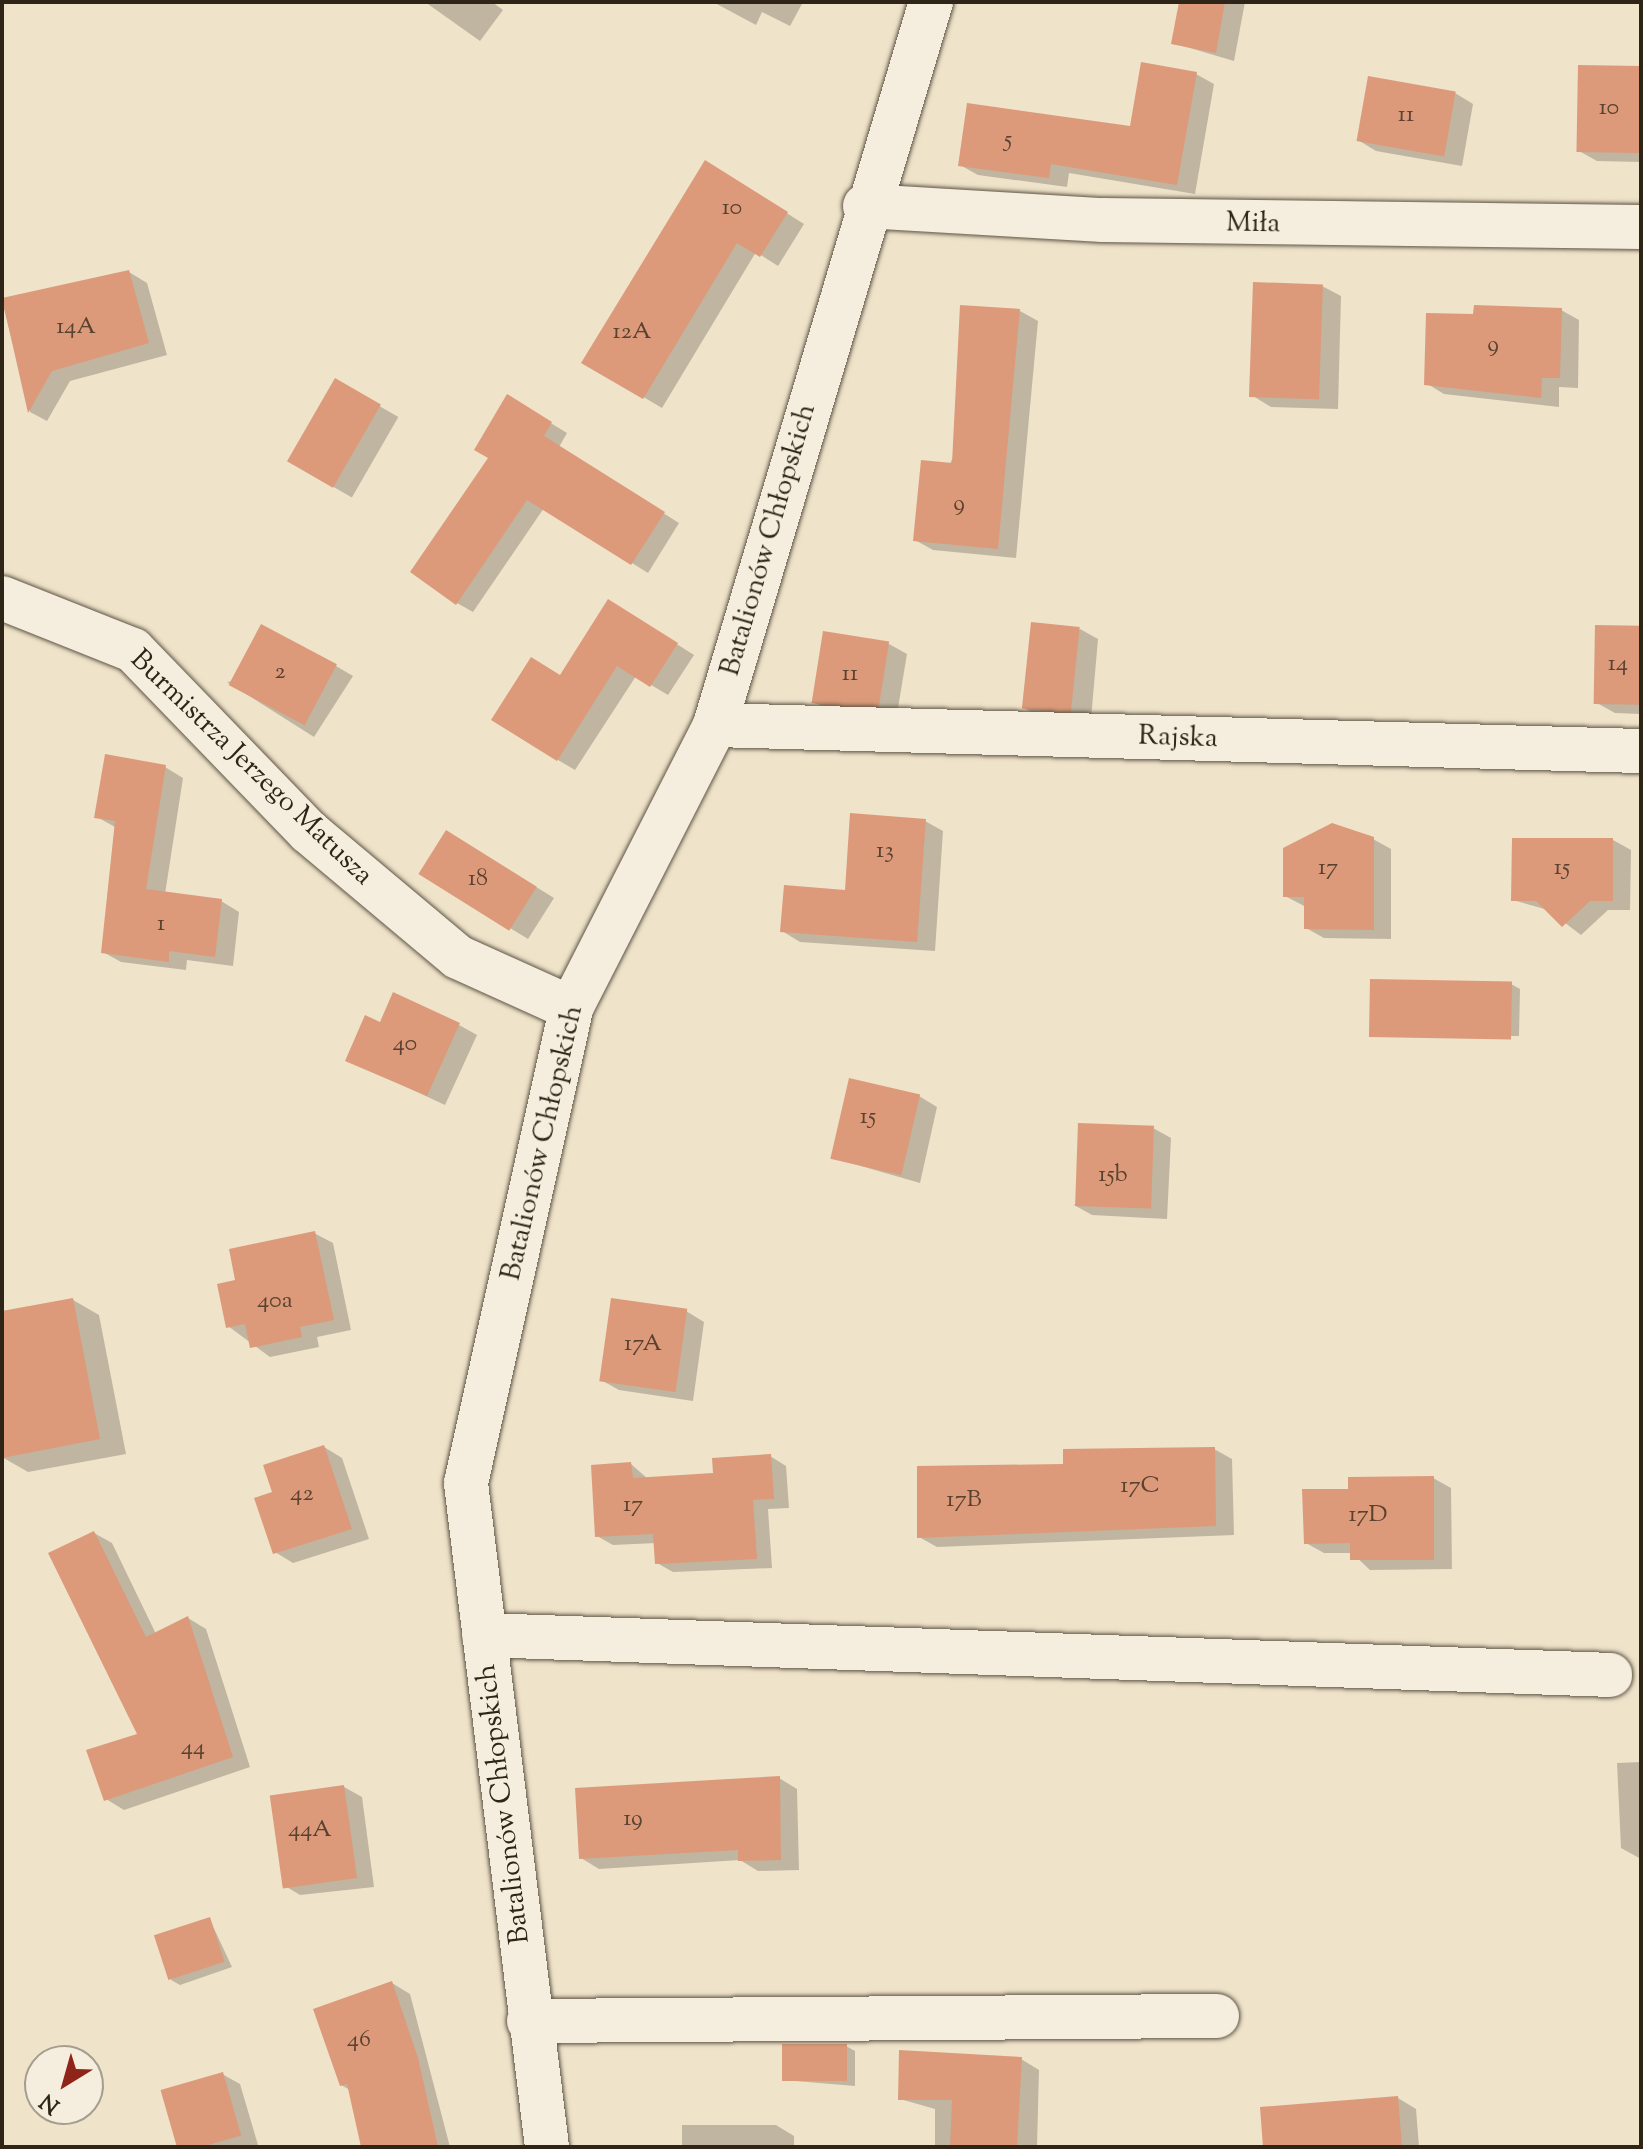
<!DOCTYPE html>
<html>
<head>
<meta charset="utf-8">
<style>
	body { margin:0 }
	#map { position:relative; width:1643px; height:2149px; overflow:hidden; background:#efe3ca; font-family:"Sorts Mill Goudy",serif }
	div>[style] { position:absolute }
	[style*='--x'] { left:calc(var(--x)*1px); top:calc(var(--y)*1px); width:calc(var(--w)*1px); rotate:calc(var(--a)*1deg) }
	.shadow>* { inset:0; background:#0003; transform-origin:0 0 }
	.building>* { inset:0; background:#dc9a7a; transform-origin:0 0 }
	.roads { filter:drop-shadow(0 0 2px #5e5444) drop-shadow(0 0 2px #5e5444) }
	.minor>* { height:44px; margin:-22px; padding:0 22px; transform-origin:22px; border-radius:22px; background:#f5eddd }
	span { translate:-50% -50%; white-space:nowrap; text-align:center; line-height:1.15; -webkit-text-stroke:7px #f5eddd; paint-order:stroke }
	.number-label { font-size:24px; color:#5a4230 }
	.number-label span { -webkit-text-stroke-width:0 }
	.street-label { font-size:28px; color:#2e2417 }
	.frame { position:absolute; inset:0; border:4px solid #2e2417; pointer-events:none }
	.north { position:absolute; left:24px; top:2045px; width:80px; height:80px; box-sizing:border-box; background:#f5eddd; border:2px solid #a59d8e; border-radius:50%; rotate:217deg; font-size:22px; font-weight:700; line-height:32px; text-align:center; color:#2e2417 }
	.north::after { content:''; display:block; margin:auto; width:28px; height:36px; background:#8f2418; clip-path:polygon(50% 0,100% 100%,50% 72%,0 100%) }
</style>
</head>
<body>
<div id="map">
	<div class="shadow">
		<div style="clip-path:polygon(425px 2px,492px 2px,503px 10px,480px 41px)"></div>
		<div style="clip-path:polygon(713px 2px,803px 2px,790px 26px,762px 12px,756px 25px)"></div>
		<div style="clip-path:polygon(1181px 2px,1245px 2px,1234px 61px,1173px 43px)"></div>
		<div style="clip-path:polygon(1641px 68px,1641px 162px,1597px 161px,1579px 151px)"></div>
		<div style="clip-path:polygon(1196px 74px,1214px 84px,1195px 194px,1069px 173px,1067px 187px,978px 175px,960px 165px,1132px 128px)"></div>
		<div style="clip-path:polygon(1455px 93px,1473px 104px,1462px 166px,1376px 151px,1358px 140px)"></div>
		<div style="clip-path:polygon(723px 173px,804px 224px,778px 266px,756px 252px,662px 408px,584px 362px)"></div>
		<div style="clip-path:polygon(129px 272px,147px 283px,167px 355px,70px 381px,47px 421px,30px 412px,2px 301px)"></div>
		<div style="clip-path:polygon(1322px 286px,1341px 296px,1338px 409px,1271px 407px,1253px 396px)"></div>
		<div style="clip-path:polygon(1561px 310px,1579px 320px,1578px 388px,1559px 387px,1559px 407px,1444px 394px,1426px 383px,1475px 316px)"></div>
		<div style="clip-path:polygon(1020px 311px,1038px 321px,1016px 558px,933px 550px,915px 540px)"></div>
		<div style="left:336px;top:381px;width:72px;height:93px;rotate:30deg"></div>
		<div style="clip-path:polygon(508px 397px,567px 433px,559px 447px,679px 523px,648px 573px,544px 508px,473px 612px,457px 603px)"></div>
		<div style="clip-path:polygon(626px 612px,694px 655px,668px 695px,636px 676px,575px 770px,558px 760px,561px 677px)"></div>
		<div style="clip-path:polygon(1641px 628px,1641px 714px,1615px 713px,1597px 703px)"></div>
		<div style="clip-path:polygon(1080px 629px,1098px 639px,1091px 719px,1042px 718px,1024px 708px)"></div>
		<div style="clip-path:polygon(889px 644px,907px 654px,897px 714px,832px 712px,814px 702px)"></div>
		<div style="clip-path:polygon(336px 666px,353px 676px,314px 737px,227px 682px)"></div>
		<div style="clip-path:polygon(165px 767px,183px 778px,165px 894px,221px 901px,239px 912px,233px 966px,187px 960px,186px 970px,121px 962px,103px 952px,115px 827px,97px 817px)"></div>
		<div style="clip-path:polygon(925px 821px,943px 831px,935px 951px,800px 942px,782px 931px,847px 892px)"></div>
		<div style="clip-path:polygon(1373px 839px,1391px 849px,1391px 939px,1324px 938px,1306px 928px,1306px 907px,1285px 896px)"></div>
		<div style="clip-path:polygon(1613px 840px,1631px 850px,1630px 910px,1608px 910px,1581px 935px,1548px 910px,1513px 900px)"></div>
		<div style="clip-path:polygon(465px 843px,554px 898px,528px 939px,422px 874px)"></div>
		<div style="clip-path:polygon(1511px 984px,1520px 989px,1519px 1036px,1371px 1036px)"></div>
		<div style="clip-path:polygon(381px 1024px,459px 1025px,477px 1035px,445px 1105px,348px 1060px)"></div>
		<div style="clip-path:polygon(919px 1096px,937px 1107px,920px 1183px,833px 1158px)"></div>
		<div style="clip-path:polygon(1153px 1128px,1171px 1138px,1167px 1219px,1092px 1215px,1074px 1205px)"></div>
		<div style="clip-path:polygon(314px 1233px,333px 1243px,351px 1330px,317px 1337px,319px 1347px,270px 1357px,228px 1326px)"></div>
		<div style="clip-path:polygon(73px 1300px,99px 1315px,126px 1454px,28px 1472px,2px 1457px,2px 1313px)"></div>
		<div style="clip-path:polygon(686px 1311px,704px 1322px,693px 1401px,619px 1390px,601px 1380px)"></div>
		<div style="clip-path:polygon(324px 1447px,342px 1458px,369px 1539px,293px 1563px,275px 1552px,274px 1493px)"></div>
		<div style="clip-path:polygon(1214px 1449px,1232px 1459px,1234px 1535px,937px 1547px,919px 1537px,1065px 1466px)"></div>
		<div style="clip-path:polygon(770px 1456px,786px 1466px,789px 1508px,768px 1509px,772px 1568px,673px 1572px,657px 1563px,656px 1543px,613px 1545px,597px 1536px,631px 1464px,648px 1479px,715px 1475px)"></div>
		<div style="clip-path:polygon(1433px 1478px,1451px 1488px,1452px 1569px,1370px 1570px,1352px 1553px,1324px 1553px,1306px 1543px,1349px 1491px)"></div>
		<div style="clip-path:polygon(94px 1533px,112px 1543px,156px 1634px,188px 1618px,206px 1629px,250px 1767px,124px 1810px,106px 1799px,140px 1735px)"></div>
		<div style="clip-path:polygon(1641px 1762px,1641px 1859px,1621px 1848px,1617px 1763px)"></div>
		<div style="clip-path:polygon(779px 1778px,797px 1789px,799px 1870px,758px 1871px,740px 1860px,599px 1869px,581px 1858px)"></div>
		<div style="clip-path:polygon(344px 1787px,362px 1797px,374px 1887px,300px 1895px,282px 1884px)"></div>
		<div style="clip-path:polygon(210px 1920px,232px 1967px,180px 1985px,171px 1980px)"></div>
		<div style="clip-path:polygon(392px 1983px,410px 1994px,450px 2147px,363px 2147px,350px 2090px,341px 2085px)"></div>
		<div style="clip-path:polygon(846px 2046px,855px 2051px,855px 2086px,783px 2080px)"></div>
		<div style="clip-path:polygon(1021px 2059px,1039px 2070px,1037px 2147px,935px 2147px,935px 2109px,900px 2099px)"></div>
		<div style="clip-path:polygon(222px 2074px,240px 2084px,258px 2145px,179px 2147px,163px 2091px)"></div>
		<div style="clip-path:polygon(1398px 2098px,1416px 2109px,1419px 2147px,1265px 2147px)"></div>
		<div style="clip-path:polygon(682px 2125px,776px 2125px,794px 2136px,794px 2147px,682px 2147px)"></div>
	</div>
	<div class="building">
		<div style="clip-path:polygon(1179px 2px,1225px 2px,1216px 53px,1171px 44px)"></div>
		<div style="clip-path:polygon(1141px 62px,1197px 72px,1177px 185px,1051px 164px,1049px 178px,958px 166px,967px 103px,1130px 126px)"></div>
		<div style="left:1578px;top:65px;width:63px;height:87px;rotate:1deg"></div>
		<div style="left:1368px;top:76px;width:89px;height:66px;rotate:10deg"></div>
		<div style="clip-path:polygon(705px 160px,788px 212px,760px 257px,737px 243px,643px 399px,581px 363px)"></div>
		<div style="clip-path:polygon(129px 270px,149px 343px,52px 371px,28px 413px,2px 298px)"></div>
		<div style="left:1253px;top:282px;width:70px;height:115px;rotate:2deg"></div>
		<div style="clip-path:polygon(960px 305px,1020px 309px,998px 549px,913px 541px,921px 460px,952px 463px)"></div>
		<div style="clip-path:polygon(1474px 305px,1562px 308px,1560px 378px,1542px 378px,1541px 398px,1424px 385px,1426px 313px,1473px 314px)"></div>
		<div style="left:335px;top:378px;width:53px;height:96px;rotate:30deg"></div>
		<div style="clip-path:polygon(507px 394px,552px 422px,544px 436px,665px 512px,631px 565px,527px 500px,456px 605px,410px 572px,488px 458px,474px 450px)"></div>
		<div style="clip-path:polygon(608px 599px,678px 643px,650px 687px,617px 666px,557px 761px,491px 720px,531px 657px,560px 675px)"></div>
		<div style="left:1031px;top:622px;width:49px;height:87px;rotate:6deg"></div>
		<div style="left:261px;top:624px;width:86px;height:69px;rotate:28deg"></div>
		<div style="left:1595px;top:625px;width:46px;height:79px;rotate:1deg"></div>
		<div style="left:823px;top:631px;width:67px;height:73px;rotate:9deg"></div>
		<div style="clip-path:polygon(105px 754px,166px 765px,146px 889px,222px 899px,215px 957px,169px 951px,169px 962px,101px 953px,115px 821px,94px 818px)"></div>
		<div style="clip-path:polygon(850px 813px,926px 819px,917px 942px,780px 932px,784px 885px,845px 890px)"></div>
		<div style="clip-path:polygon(1332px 823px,1374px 837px,1374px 930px,1304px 929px,1304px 897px,1283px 897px,1283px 848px)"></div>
		<div style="left:446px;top:830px;width:107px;height:52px;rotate:32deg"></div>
		<div style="clip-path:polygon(1512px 838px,1613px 838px,1613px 901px,1590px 901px,1562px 927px,1536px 901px,1511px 901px)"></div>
		<div style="left:1370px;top:979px;width:142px;height:58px;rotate:1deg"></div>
		<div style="clip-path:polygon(393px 992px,460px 1023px,427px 1096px,345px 1061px,365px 1015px,380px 1022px)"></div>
		<div style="left:849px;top:1078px;width:73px;height:83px;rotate:13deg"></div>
		<div style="left:1078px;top:1123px;width:76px;height:83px;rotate:2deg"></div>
		<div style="clip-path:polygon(315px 1231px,334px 1320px,300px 1327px,302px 1337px,250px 1348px,245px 1324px,226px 1328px,217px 1284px,235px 1280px,229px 1249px)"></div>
		<div style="clip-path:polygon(73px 1298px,100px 1439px,2px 1458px,2px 1311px)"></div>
		<div style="left:611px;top:1298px;width:77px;height:84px;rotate:8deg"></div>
		<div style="clip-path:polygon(324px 1445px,352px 1529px,273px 1554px,254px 1498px,272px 1492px,263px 1465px)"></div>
		<div style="clip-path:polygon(1215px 1447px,1216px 1526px,917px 1538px,917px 1466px,1063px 1464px,1063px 1449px)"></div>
		<div style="clip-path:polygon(771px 1454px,774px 1499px,753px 1500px,757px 1559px,655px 1564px,653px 1534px,595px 1537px,591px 1465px,631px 1462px,633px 1478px,713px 1473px,712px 1458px)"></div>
		<div style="clip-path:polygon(1434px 1476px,1434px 1560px,1350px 1560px,1350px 1543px,1304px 1544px,1302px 1489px,1348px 1489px,1348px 1477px)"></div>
		<div style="clip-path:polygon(94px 1531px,146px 1637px,188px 1616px,233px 1757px,104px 1801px,86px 1750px,137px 1734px,48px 1553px)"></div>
		<div style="clip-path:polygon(780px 1776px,781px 1860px,738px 1861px,738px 1850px,579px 1859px,575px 1788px)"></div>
		<div style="left:344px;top:1785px;width:94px;height:75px;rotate:82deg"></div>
		<div style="left:210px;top:1917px;width:47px;height:59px;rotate:72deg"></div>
		<div style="clip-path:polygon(392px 1981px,418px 2058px,438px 2147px,361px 2147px,347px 2084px,340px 2086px,313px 2009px)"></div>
		<div style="left:782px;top:2044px;width:65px;height:37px"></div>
		<div style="clip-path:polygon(899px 2050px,1022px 2057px,1017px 2147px,950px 2147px,952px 2100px,898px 2100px)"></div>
		<div style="left:223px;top:2072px;width:66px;height:65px;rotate:74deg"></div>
		<div style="clip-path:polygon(1398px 2096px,1402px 2147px,1263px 2147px,1260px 2107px)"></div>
	</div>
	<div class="roads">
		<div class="minor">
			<div style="--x:865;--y:206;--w:238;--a:3.4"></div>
			<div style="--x:1103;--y:220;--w:538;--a:0.75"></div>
			<div style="--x:2;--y:598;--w:141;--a:21.7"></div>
			<div style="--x:133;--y:650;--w:253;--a:46"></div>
			<div style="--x:309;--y:832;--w:194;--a:40"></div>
			<div style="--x:458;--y:957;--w:124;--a:24.3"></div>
			<div style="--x:715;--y:725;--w:926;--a:1.61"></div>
			<div style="--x:484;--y:1635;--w:1127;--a:2.03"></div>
			<div style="--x:529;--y:2021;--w:688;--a:-0.42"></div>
			<div style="--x:547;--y:2147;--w:669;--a:-96.96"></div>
			<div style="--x:466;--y:1483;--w:486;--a:-77.5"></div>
			<div style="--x:571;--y:1008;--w:318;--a:-63"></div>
			<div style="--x:715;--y:725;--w:755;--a:-73.37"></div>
		</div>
	</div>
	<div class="number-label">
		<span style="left:1609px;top:109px">10</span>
		<span style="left:1406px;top:116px">11</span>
		<span style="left:1008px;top:141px">5</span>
		<span style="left:732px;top:209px">10</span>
		<span style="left:76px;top:328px">14A</span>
		<span style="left:632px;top:333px">12A</span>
		<span style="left:1493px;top:346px">9</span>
		<span style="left:959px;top:505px">9</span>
		<span style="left:1618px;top:665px">14</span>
		<span style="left:280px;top:673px">2</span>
		<span style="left:850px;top:675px">11</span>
		<span style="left:885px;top:852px">13</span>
		<span style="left:1328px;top:869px">17</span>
		<span style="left:1562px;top:869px">15</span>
		<span style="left:478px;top:880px">18</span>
		<span style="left:161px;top:925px">1</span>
		<span style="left:405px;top:1045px">40</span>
		<span style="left:868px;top:1118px">15</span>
		<span style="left:1113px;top:1176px">15b</span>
		<span style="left:275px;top:1302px">40a</span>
		<span style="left:643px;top:1345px">17A</span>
		<span style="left:1140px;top:1487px">17C</span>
		<span style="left:302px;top:1495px">42</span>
		<span style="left:964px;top:1501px">17B</span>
		<span style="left:633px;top:1506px">17</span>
		<span style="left:1368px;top:1516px">17D</span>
		<span style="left:193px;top:1749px">44</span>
		<span style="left:633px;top:1820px">19</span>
		<span style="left:310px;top:1831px">44A</span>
		<span style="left:359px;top:2041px">46</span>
	</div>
	<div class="street-label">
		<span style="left:1253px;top:224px;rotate:1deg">Miła</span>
		<span style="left:769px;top:540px;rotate:-74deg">Batalionów Chłopskich</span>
		<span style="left:1178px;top:738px;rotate:2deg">Rajska</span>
		<span style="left:251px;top:768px;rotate:44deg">Burmistrza Jerzego Matusza</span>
		<span style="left:543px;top:1143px;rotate:-77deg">Batalionów Chłopskich</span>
		<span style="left:504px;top:1804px;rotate:-97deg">Batalionów Chłopskich</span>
	</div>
	<div class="frame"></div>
	<div class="north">N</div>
</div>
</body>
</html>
